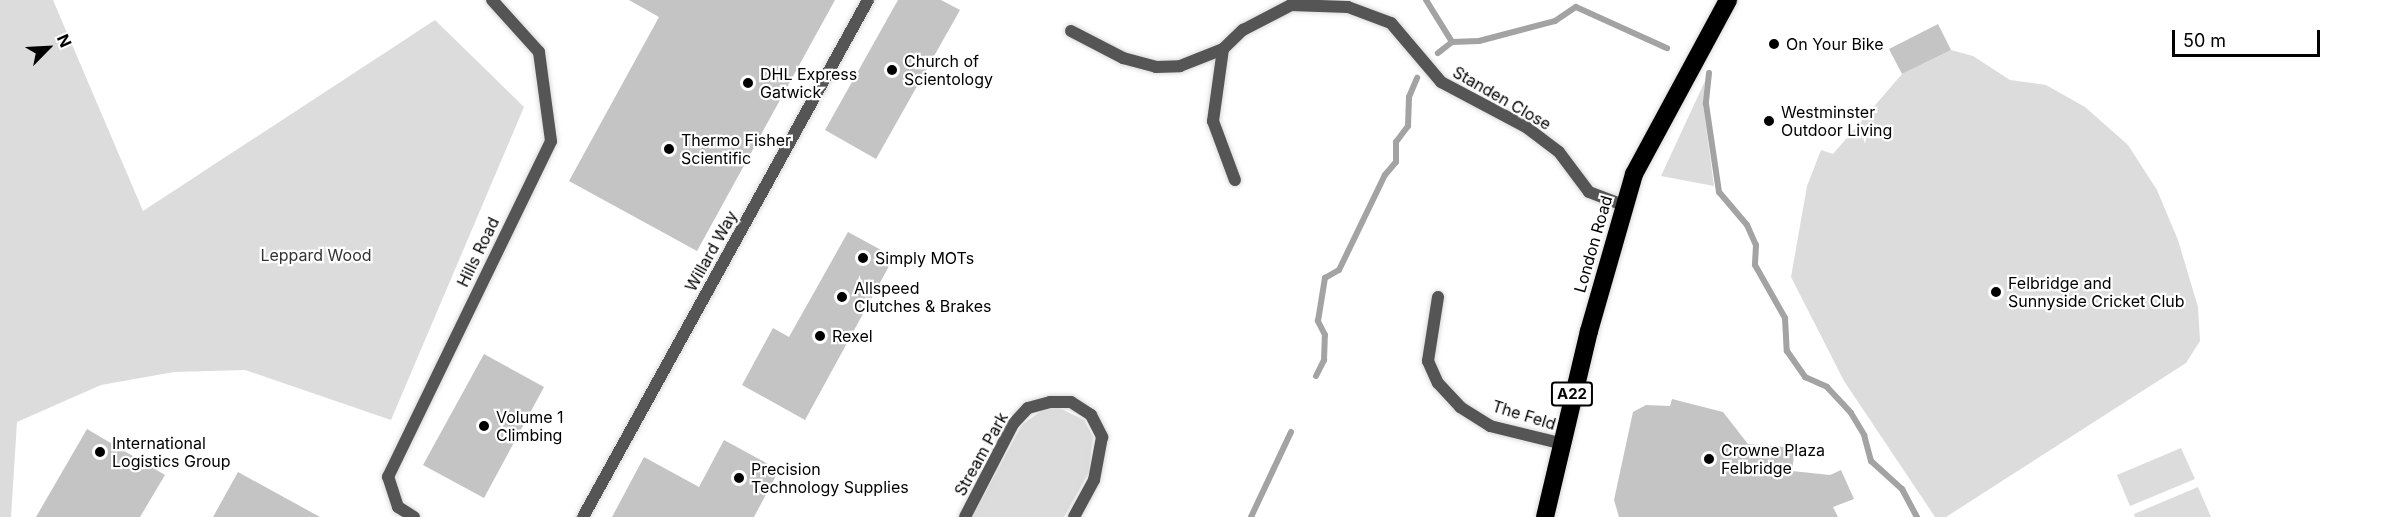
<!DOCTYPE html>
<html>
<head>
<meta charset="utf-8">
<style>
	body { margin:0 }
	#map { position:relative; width:2385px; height:517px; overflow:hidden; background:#fff; font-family:Inter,sans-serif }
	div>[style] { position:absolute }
	.green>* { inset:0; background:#dcdcdc }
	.stream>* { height:6px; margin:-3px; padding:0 3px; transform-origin:3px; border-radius:3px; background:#a3a3a3 }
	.building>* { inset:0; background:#c4c4c4 }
	.roads { filter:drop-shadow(0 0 2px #dbdbdb) drop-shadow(0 0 2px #dbdbdb) }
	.street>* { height:12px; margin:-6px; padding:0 6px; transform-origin:6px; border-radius:6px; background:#555 }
	.highway>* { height:18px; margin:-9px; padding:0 9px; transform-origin:9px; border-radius:9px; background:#000 }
	.dots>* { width:16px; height:16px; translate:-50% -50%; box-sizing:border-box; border:3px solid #fff; border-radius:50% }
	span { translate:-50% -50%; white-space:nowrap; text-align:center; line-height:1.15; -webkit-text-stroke:4.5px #fff; paint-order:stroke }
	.shield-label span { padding:2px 4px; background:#fff; border:2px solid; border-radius:4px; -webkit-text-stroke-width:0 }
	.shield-label { font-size:15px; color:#000; font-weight:700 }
	.poi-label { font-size:16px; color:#000 }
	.left { translate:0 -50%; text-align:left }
	.street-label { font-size:16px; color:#000 }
	.park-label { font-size:16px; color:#333 }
	.north { position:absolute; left:18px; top:18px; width:60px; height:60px; -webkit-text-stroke:4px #fff; paint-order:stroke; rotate:66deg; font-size:16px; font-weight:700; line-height:24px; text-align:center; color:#000 }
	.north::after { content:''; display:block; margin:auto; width:21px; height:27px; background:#000; clip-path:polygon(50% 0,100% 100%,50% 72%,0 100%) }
	.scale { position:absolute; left:2172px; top:30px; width:148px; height:27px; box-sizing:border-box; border:3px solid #000; border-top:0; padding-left:8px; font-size:18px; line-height:21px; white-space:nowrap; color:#000; -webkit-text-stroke:4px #fff; paint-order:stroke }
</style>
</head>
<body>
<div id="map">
	<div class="green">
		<div style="clip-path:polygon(0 0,53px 0,143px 211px,435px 20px,524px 107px,391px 420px,245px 370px,174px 372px,101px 385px,17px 422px,11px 517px,0 517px)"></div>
		<div style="clip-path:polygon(1951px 50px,1973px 56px,2010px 80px,2046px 85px,2085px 107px,2128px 145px,2157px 190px,2178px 240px,2198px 307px,2200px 341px,2186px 363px,1946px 517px,1935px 517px,1844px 381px,1791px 277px,1807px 186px,1821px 150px,1833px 154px,1902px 74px)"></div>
		<div style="clip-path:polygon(1705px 81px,1703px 104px,1714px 186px,1661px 176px)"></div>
		<div style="clip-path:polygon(1057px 407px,1084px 420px,1093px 437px,1089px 472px,1064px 517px,972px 517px,1022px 425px,1045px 408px)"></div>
		<div style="clip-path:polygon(2181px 448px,2195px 479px,2130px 506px,2117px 475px)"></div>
		<div style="clip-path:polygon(2198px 487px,2211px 517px,2135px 517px,2134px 514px)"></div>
	</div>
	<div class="stream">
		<div style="left:1426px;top:0;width:49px;rotate:58.2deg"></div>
		<div style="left:1452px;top:42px;width:18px;rotate:142deg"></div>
		<div style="left:1452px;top:42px;width:27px;rotate:-2deg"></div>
		<div style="left:1479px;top:41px;width:79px;rotate:-14.7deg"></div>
		<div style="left:1555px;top:21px;width:25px;rotate:-34deg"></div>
		<div style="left:1576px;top:7px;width:100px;rotate:24.3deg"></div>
		<div style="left:1709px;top:73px;width:31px;rotate:96deg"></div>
		<div style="left:1706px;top:104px;width:89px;rotate:81.6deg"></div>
		<div style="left:1719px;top:192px;width:43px;rotate:49.7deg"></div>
		<div style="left:1747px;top:225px;width:22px;rotate:66deg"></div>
		<div style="left:1756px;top:245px;width:20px;rotate:93deg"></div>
		<div style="left:1755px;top:265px;width:61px;rotate:60.5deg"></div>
		<div style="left:1785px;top:318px;width:33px;rotate:87deg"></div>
		<div style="left:1787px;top:351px;width:32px;rotate:55deg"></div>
		<div style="left:1805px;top:377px;width:24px;rotate:24deg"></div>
		<div style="left:1827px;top:387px;width:35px;rotate:47deg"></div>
		<div style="left:1851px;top:413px;width:26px;rotate:59deg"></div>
		<div style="left:1864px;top:435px;width:27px;rotate:75deg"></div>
		<div style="left:1871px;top:461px;width:42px;rotate:42.1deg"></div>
		<div style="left:1902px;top:489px;width:32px;rotate:62deg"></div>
		<div style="left:1316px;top:376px;width:18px;rotate:-63deg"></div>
		<div style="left:1324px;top:360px;width:25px;rotate:-88deg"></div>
		<div style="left:1325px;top:335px;width:16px;rotate:-117deg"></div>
		<div style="left:1318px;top:321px;width:44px;rotate:-80.8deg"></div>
		<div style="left:1325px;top:278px;width:16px;rotate:-30deg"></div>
		<div style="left:1339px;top:270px;width:106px;rotate:-64.2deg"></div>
		<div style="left:1385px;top:175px;width:17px;rotate:-50deg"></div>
		<div style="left:1396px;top:162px;width:20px;rotate:-90deg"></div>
		<div style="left:1396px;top:142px;width:20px;rotate:-53deg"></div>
		<div style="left:1408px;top:126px;width:29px;rotate:-88deg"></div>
		<div style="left:1409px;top:97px;width:21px;rotate:-67deg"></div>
		<div style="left:1251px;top:517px;width:94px;rotate:-64.8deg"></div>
	</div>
	<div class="building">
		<div style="clip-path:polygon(629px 0,835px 0,697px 251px,569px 181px,659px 17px)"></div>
		<div style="clip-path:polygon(898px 0,941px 0,960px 10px,876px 159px,825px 130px)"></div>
		<div style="clip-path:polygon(1938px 24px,1951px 50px,1902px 74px,1889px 49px)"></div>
		<div style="clip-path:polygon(848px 232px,894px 257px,805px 420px,742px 385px,773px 328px,789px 337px)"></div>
		<div style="clip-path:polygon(484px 354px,544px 387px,484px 498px,423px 465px)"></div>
		<div style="clip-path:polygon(1672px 399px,1723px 412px,1748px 444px,1795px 448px,1792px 471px,1830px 475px,1841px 470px,1854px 499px,1833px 507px,1838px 517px,1619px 517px,1614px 500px,1633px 412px,1646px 405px,1670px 406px)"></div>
		<div style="clip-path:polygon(87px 429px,165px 475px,140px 517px,36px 517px)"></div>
		<div style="clip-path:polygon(724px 440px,779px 470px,754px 517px,612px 517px,644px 457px,699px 487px)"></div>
		<div style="clip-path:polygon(238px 472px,320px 517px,213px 517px)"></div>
	</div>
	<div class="roads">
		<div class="street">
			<div style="left:1071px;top:31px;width:59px;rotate:27.4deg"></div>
			<div style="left:1123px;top:58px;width:34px;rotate:15deg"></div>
			<div style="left:1156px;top:67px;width:24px;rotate:-2deg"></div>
			<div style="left:1180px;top:66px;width:46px;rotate:-21.6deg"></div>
			<div style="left:1223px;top:49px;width:28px;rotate:-44deg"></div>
			<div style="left:1243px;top:30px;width:54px;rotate:-27.5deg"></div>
			<div style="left:1291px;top:5px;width:57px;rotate:2deg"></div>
			<div style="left:1348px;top:7px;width:46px;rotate:20.4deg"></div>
			<div style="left:1391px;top:23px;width:77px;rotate:49.7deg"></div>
			<div style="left:1441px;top:82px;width:96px;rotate:27.9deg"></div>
			<div style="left:1526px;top:127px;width:41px;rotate:37.1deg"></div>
			<div style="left:1559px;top:152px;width:50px;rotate:53.1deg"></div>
			<div style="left:1589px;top:192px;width:36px;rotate:21deg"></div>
			<div style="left:1223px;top:49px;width:73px;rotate:97.9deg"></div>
			<div style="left:1213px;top:121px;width:63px;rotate:69.6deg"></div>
			<div style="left:1438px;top:297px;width:65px;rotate:98.9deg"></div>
			<div style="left:1428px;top:361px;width:24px;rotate:66deg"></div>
			<div style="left:1438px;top:383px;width:33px;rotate:47deg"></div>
			<div style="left:1460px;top:407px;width:36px;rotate:32deg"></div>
			<div style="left:1490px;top:426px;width:72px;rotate:13.7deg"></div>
			<div style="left:414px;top:517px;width:19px;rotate:-148deg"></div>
			<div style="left:398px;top:507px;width:32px;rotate:-108deg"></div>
			<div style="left:388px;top:477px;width:373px;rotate:-64.1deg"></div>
			<div style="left:551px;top:141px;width:90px;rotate:-97.7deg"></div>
			<div style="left:539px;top:52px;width:70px;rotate:-132.1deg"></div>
			<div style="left:583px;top:517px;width:590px;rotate:-61.13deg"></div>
			<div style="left:965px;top:517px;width:105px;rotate:-62.7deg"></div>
			<div style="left:1013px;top:424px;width:22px;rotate:-47deg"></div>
			<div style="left:1028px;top:408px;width:23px;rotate:-15deg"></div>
			<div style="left:1050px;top:402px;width:21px"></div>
			<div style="left:1071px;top:402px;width:24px;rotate:33deg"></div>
			<div style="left:1091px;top:415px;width:25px;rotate:63deg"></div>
			<div style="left:1102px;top:437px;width:44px;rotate:100.5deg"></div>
			<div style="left:1094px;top:480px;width:42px;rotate:118.4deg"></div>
		</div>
		<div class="highway">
			<div style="left:1545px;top:517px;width:191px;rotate:-76.7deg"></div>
			<div style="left:1589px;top:331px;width:163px;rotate:-74deg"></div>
			<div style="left:1634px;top:174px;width:198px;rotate:-61.6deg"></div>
		</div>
	</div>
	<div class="dots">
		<div style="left:1774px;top:44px;background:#000"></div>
		<div style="left:892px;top:70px;background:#000"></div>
		<div style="left:748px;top:83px;background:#000"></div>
		<div style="left:1769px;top:121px;background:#000"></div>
		<div style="left:669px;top:149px;background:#000"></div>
		<div style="left:863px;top:258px;background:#000"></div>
		<div style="left:1996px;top:292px;background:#000"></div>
		<div style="left:842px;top:297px;background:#000"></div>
		<div style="left:820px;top:336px;background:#000"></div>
		<div style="left:484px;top:426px;background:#000"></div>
		<div style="left:100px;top:452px;background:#000"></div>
		<div style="left:1709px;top:459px;background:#000"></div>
		<div style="left:739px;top:478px;background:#000"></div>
	</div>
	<div class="shield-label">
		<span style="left:1572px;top:394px">A22</span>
	</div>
	<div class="poi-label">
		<span class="left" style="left:1786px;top:44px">On Your Bike</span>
		<span class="left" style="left:904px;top:70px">Church of<br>Scientology</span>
		<span class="left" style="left:760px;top:83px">DHL Express<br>Gatwick</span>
		<span class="left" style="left:1781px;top:121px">Westminster<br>Outdoor Living</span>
		<span class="left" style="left:681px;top:149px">Thermo Fisher<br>Scientific</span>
		<span class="left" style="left:875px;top:258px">Simply MOTs</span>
		<span class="left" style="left:2008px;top:292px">Felbridge and<br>Sunnyside Cricket Club</span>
		<span class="left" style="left:854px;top:297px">Allspeed<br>Clutches &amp; Brakes</span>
		<span class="left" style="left:832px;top:336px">Rexel</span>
		<span class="left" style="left:496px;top:426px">Volume 1<br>Climbing</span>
		<span class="left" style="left:112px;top:452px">International<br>Logistics Group</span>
		<span class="left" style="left:1721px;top:459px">Crowne Plaza<br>Felbridge</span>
		<span class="left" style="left:751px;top:478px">Precision<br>Technology Supplies</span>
	</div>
	<div class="street-label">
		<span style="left:1502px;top:98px;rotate:30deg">Standen Close</span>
		<span style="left:1593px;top:244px;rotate:-74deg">London Road</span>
		<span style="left:711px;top:251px;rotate:-61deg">Willard Way</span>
		<span style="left:478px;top:252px;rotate:-64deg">Hills Road</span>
		<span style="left:1524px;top:415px;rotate:17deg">The Feld</span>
		<span style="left:981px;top:454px;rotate:-61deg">Stream Park</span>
	</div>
	<div class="park-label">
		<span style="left:316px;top:255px">Leppard Wood</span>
	</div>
	<div class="north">N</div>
	<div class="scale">50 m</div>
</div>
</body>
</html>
